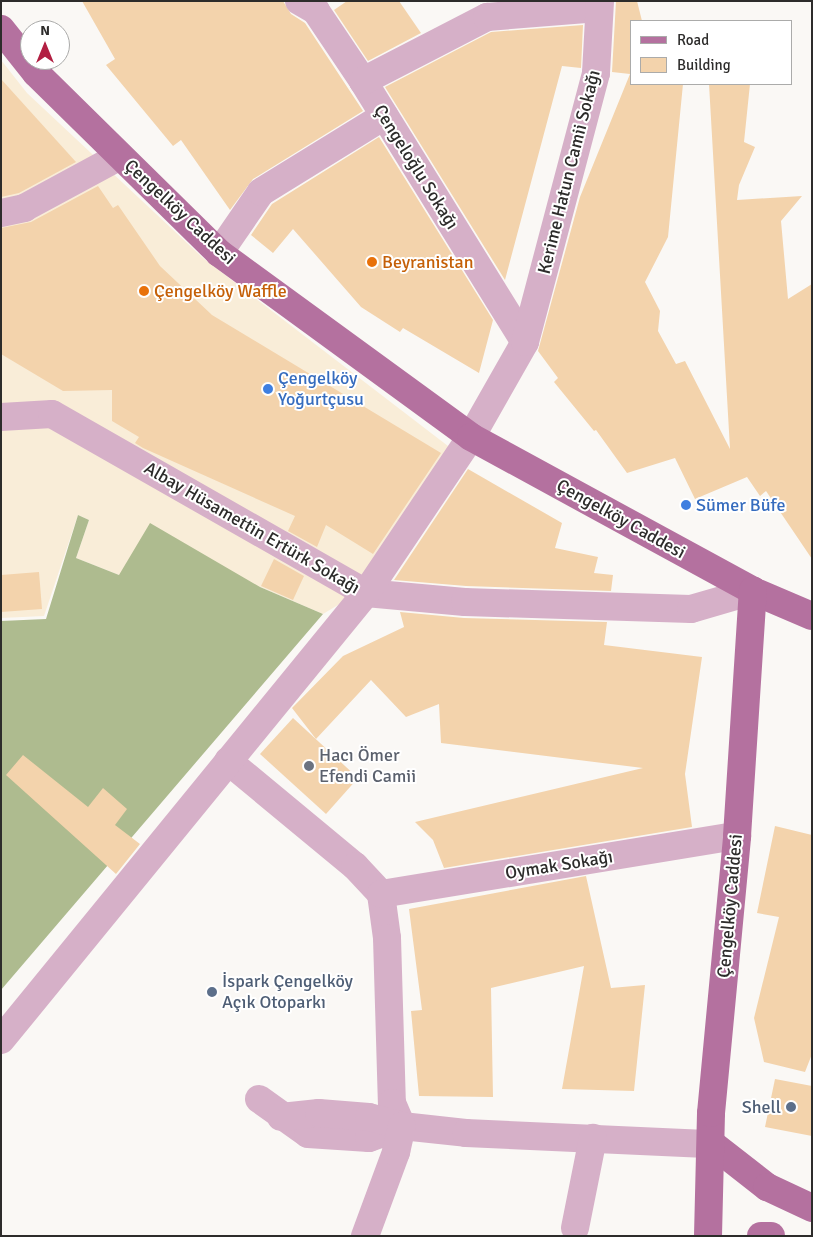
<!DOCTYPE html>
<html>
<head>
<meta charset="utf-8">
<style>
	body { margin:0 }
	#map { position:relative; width:813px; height:1237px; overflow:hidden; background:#faf8f5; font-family:Signika,sans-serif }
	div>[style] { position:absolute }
	.commercial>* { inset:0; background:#f9edd8 }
	.forest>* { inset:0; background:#aebb8f }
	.building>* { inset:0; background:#f3d3ac }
	.minor>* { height:28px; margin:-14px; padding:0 14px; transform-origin:14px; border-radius:14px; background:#d6b0c8 }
	.major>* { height:28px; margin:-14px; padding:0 14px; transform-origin:14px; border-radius:14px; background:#b4719f }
	.dots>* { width:14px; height:14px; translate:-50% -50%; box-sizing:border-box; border:2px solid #fff; border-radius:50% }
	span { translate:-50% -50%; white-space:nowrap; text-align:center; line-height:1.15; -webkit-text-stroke:4px #fff; paint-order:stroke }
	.street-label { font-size:18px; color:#2d2c2b }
	.food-label { font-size:18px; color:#c56008 }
	.left { translate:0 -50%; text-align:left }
	.shop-label { font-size:18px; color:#366cbe }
	.worship-label { font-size:18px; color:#5b616d }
	.service-label { font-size:18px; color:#4e5e75 }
	.right { translate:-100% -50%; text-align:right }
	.frame { position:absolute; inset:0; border:2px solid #2d2c2b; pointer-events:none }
	.legend { position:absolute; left:630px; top:20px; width:162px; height:65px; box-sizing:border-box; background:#fff; border:1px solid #ababaa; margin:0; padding:6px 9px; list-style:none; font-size:15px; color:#2d2c2b }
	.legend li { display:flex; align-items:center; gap:10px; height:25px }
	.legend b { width:25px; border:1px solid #ababaa }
	.north { position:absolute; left:20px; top:20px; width:50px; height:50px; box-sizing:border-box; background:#fff; border:1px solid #ababaa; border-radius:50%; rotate:0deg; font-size:14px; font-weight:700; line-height:20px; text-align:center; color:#2d2c2b }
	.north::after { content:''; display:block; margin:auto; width:18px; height:22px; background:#b21f42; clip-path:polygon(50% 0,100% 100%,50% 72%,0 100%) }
</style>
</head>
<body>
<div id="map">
	<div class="commercial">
		<div style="clip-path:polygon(1px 60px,27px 93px,203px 258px,448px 446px,450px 450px,356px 594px,323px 614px,260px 587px,119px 575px,76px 558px,89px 520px,78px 515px,44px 616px,1px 618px)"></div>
	</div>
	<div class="forest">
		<div style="clip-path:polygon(78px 515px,89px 520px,76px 558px,119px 575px,150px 523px,260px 587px,323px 614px,1px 990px,1px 621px,46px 619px)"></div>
	</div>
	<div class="building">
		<div style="clip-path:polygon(82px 1px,283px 1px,291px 14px,305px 23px,363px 111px,253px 179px,230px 210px,181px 140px,173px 146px,106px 65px,115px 59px)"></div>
		<div style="clip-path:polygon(347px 1px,399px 1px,421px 33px,368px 61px,334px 10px)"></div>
		<div style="clip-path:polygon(616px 1px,637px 1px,642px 21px,632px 21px,632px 84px,683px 84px,668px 237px,645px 282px,660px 311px,658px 331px,676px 364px,685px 361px,730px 449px,709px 84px,750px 84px,744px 142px,755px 147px,739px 185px,737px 200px,802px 196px,781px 221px,788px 299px,812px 284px,812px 559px,766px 491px,760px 496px,747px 477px,695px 499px,675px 458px,627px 473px,596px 430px,594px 431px,554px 382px,558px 378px,538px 351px,580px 197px,630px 74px,612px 72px)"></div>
		<div style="clip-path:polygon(583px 25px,581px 68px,562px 66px,505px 280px,385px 87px,491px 32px)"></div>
		<div style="clip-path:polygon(1px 79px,76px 162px,19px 193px,1px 197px)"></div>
		<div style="clip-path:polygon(379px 137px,493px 320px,479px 373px,403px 328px,400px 332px,361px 307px,293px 229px,273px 253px,251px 235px,272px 204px)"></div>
		<div style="clip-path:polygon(98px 186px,113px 208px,118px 205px,160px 266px,212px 315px,441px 453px,373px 554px,326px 525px,317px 547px,288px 531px,295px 516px,143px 448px,135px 443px,139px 437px,112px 421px,112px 390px,63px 391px,1px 354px,1px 228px,31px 222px)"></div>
		<div style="clip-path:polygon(468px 469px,562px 523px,555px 548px,598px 557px,594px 573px,613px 575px,611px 591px,466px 586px,394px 580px)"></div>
		<div style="clip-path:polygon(274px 559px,304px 576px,293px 600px,261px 586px)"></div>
		<div style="clip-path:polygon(39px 572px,42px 609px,1px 612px,1px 575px)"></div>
		<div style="clip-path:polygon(400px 612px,464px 618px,607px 622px,604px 645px,702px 657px,685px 774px,692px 827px,444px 868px,433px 840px,415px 822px,643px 768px,441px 743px,439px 704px,406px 717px,371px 680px,316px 739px,292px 708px,343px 656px,404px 627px)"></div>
		<div style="clip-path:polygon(293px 718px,358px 778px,326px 814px,260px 754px)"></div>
		<div style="clip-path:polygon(23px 755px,88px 807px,103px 788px,127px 809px,115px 825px,140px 844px,116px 874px,6px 775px)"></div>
		<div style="clip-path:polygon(775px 826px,812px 835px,812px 1054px,805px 1072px,764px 1062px,754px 1018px,779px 917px,757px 913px)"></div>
		<div style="clip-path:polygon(586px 876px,611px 988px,645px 985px,634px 1091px,562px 1089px,584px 966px,491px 988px,493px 1097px,419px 1096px,411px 1011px,422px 1010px,409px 909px)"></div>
		<div style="clip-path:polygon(775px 1079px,812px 1086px,812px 1136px,765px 1127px)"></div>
	</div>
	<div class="minor">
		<div style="left:299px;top:1px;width:20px;rotate:30deg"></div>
		<div style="left:316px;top:11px;width:84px;rotate:56.1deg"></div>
		<div style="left:363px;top:81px;width:307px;rotate:58.2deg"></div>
		<div style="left:363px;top:81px;width:140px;rotate:-27.3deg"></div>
		<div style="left:487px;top:17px;width:112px;rotate:-4.6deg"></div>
		<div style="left:1px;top:213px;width:24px;rotate:-12deg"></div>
		<div style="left:24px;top:208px;width:109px;rotate:-28.4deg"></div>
		<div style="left:219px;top:253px;width:74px;rotate:-55.5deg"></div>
		<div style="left:261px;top:192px;width:145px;rotate:-31.7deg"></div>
		<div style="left:1px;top:417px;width:51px;rotate:-3.4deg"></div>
		<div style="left:52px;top:414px;width:361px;rotate:29.7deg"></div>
		<div style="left:366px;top:593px;width:99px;rotate:5.2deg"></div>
		<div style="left:465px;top:602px;width:226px;rotate:1.8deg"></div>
		<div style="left:691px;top:609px;width:65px;rotate:-16.2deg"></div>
		<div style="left:228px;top:761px;width:165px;rotate:39.6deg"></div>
		<div style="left:355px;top:866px;width:38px;rotate:47deg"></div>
		<div style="left:381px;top:894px;width:44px;rotate:82.2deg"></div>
		<div style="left:387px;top:938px;width:165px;rotate:88.3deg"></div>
		<div style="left:392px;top:1103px;width:25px;rotate:67deg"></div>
		<div style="left:402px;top:1126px;width:64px;rotate:6.2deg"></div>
		<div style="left:466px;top:1133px;width:246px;rotate:2.6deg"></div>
		<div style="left:381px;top:894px;width:361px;rotate:-9.3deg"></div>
		<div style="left:1px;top:1040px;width:577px;rotate:-50.77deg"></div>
		<div style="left:366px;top:593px;width:188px;rotate:-56.1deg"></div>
		<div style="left:471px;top:437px;width:109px;rotate:-60.4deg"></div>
		<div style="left:525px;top:342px;width:278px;rotate:-75.2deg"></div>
		<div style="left:596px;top:73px;width:72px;rotate:-86.8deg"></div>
		<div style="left:259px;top:1099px;width:60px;rotate:35.5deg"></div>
		<div style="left:308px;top:1134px;width:61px;rotate:3.8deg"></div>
		<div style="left:369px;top:1138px;width:35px;rotate:-20deg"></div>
		<div style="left:281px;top:1117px;width:38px;rotate:-6deg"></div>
		<div style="left:319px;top:1113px;width:50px;rotate:4.6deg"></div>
		<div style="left:369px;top:1117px;width:34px;rotate:15deg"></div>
		<div style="left:575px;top:1228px;width:92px;rotate:-78.7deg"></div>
		<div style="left:365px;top:1236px;width:90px;rotate:-69.7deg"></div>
		<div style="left:396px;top:1152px;width:27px;rotate:-77deg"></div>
	</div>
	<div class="major">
		<div style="left:1px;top:29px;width:56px;rotate:51.5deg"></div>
		<div style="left:36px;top:73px;width:257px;rotate:44.5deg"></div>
		<div style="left:219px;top:253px;width:312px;rotate:36.1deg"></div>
		<div style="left:471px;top:437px;width:321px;rotate:28.6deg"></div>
		<div style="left:753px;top:591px;width:64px;rotate:23deg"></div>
		<div style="left:712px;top:1144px;width:70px;rotate:38deg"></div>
		<div style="left:767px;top:1187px;width:50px;rotate:25deg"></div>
		<div style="left:708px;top:1236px;width:123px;rotate:-88.6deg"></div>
		<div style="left:711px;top:1113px;width:278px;rotate:-84.6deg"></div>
		<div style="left:737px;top:836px;width:246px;rotate:-86.3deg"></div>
		<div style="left:761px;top:1236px;width:10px"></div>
	</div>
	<div class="dots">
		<div style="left:372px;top:262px;background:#e8710a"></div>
		<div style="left:144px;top:291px;background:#e8710a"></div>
		<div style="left:268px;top:389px;background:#3f7fe0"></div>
		<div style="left:686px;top:505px;background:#3f7fe0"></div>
		<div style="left:309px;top:766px;background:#6b7280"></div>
		<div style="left:212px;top:992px;background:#5c6f8a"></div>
		<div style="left:791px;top:1107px;background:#5c6f8a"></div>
	</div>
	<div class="street-label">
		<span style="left:416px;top:167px;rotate:58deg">Çengeloğlu Sokağı</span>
		<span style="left:569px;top:172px;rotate:-76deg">Kerime Hatun Camii Sokağı</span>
		<span style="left:180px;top:212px;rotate:43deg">Çengelköy Caddesi</span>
		<span style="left:621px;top:519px;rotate:29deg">Çengelköy Caddesi</span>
		<span style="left:252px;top:528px;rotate:30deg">Albay Hüsamettin Ertürk Sokağı</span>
		<span style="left:559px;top:865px;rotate:-9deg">Oymak Sokağı</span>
		<span style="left:730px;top:906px;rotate:-85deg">Çengelköy Caddesi</span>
	</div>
	<div class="food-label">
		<span class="left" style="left:382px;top:262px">Beyranistan</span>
		<span class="left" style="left:154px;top:291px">Çengelköy Waffle</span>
	</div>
	<div class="shop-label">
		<span class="left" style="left:278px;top:389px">Çengelköy<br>Yoğurtçusu</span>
		<span class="left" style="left:696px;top:505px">Sümer Büfe</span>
	</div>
	<div class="worship-label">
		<span class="left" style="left:319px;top:766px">Hacı Ömer<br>Efendi Camii</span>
	</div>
	<div class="service-label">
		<span class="left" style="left:222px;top:992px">İspark Çengelköy<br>Açık Otoparkı</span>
		<span class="right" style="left:781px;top:1107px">Shell</span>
	</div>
	<div class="frame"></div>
	<ul class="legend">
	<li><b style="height:6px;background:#b4719f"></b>Road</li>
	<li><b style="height:14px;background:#f3d3ac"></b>Building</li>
	</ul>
	<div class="north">N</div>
</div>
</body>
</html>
